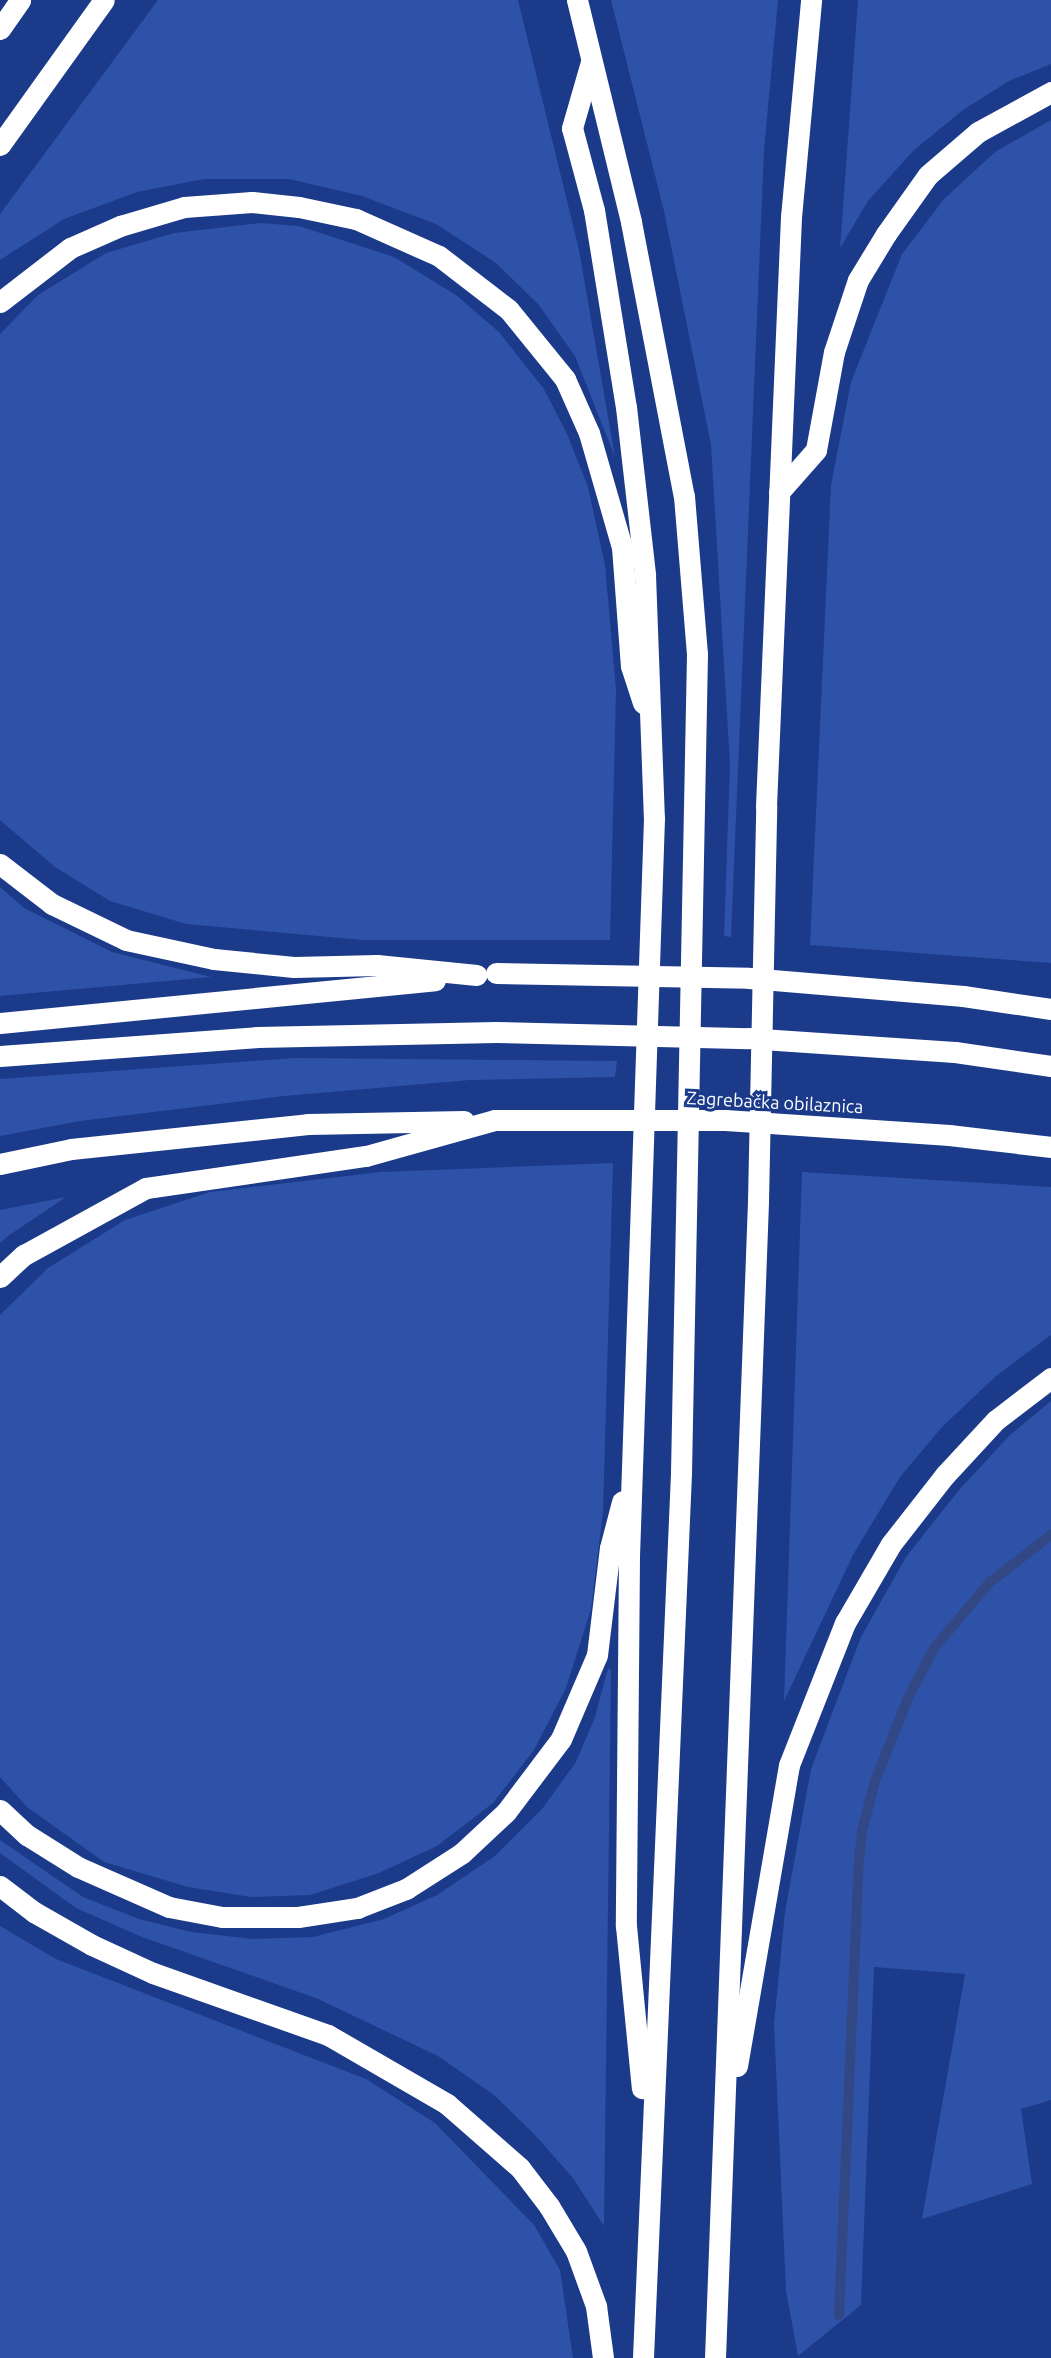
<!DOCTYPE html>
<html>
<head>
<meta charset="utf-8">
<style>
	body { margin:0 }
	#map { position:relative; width:1051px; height:2358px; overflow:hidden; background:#1b3a8a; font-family:Ubuntu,sans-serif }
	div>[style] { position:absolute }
	.green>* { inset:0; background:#2e52a8 }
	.stream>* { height:10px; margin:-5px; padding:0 5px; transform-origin:5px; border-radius:5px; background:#324885 }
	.highway>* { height:21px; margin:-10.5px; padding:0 10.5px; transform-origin:10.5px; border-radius:10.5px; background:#fff }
	.highway-bridge>* { height:21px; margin:-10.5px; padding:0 10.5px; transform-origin:10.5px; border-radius:10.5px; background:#fff }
	span { translate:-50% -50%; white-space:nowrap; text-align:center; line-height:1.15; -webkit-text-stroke:6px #1b3a8a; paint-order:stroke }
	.street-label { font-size:18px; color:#fff }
</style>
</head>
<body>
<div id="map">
	<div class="green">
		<div style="clip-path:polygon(158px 0,518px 0,579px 250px,615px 457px,575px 356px,538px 304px,496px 263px,436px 224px,362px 196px,289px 179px,204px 179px,137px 192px,64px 219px,0 260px,0 214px)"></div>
		<div style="clip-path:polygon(611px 0,778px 0,764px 150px,731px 937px,724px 936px,730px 765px,711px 445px,664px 211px)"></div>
		<div style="clip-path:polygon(858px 0,1051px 0,1051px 64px,1009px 81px,963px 110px,913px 151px,868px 201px,840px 248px)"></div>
		<div style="clip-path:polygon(1051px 120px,1051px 963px,810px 945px,831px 485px,851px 382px,902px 254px,944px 199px,995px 152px)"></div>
		<div style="clip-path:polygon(260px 223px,299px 226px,394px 257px,456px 295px,499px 332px,544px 389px,568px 436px,588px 487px,605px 565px,616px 690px,610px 940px,363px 940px,186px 924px,110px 901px,55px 867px,0 820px,0 334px,38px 295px,106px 253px,174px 233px)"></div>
		<div style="clip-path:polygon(0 887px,24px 908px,112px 952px,211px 977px,0 996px)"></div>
		<div style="clip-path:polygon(295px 1058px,617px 1061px,615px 1077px,470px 1080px,284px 1096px,80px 1121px,0 1136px,0 1079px)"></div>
		<div style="clip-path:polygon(613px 1163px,603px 1512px,591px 1609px,566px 1688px,534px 1750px,493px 1803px,437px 1846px,379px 1873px,310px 1895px,251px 1897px,188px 1887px,104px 1862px,27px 1807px,0 1777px,0 1315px,48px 1268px,125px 1220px,210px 1192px,381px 1172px)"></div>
		<div style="clip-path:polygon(802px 1172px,1051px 1187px,1051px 1335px,996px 1376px,942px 1427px,900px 1477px,854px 1553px,784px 1701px)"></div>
		<div style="clip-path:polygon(66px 1197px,8px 1236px,0 1243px,0 1210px)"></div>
		<div style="clip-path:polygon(1051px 1401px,1051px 2100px,1021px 2109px,1032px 2184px,922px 2219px,965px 1974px,874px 1967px,861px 2305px,798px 2356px,786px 2291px,774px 2024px,785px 1912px,811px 1769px,861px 1637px,906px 1557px,959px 1490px,1010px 1435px)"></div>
		<div style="clip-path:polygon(608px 1668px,611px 1670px,604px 2226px,573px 2178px,536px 2136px,494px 2095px,438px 2056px,316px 1998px,142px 1937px,76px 1908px,0 1853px,0 1840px,83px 1897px,139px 1919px,191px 1932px,253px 1939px,313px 1937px,384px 1919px,437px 1895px,495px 1856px,542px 1809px,576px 1762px,595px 1717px)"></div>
		<div style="clip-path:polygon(0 1926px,56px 1959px,366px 2079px,435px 2123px,534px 2225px,560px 2270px,573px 2358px,0 2358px)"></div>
	</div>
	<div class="stream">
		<div style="left:839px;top:2315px;width:442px;rotate:-87.5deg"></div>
		<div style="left:858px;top:1873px;width:42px;rotate:-84.6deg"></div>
		<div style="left:862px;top:1831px;width:52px;rotate:-75.4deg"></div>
		<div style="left:875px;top:1781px;width:89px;rotate:-68.3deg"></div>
		<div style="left:908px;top:1698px;width:56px;rotate:-62.5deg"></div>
		<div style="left:934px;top:1648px;width:87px;rotate:-49.7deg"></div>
		<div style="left:990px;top:1582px;width:77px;rotate:-37.6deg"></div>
	</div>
	<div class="highway">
		<div style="left:577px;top:0;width:228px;rotate:76.3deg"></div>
		<div style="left:631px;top:222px;width:279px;rotate:79.1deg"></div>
		<div style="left:684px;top:496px;width:159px;rotate:85.3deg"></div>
		<div style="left:697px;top:654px;width:819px;rotate:91.12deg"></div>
		<div style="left:681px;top:1473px;width:886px;rotate:92.46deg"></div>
		<div style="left:0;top:29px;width:35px;rotate:-55deg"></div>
		<div style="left:591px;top:62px;width:69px;rotate:106.1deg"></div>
		<div style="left:572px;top:128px;width:85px;rotate:75deg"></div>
		<div style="left:594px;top:210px;width:200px;rotate:80.8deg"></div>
		<div style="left:626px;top:407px;width:169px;rotate:83.5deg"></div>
		<div style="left:645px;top:575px;width:243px;rotate:87.9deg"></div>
		<div style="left:654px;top:818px;width:739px;rotate:91.94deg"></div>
		<div style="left:629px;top:1557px;width:369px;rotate:90.5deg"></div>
		<div style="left:626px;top:1926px;width:163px;rotate:84.4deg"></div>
		<div style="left:0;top:145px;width:178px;rotate:-54.4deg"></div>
		<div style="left:0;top:302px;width:88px;rotate:-37.6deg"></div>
		<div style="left:70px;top:248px;width:55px;rotate:-23.7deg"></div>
		<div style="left:120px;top:226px;width:67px;rotate:-16.5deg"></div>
		<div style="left:184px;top:207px;width:68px;rotate:-4.2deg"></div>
		<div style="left:252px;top:202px;width:47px;rotate:6.1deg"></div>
		<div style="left:299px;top:207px;width:58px;rotate:11.9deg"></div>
		<div style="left:356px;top:219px;width:91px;rotate:24deg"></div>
		<div style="left:439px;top:256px;width:88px;rotate:37.6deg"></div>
		<div style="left:509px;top:310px;width:89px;rotate:50.9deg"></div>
		<div style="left:565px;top:379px;width:59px;rotate:66deg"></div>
		<div style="left:589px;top:433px;width:119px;rotate:73.9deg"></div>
		<div style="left:622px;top:547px;width:119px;rotate:85.7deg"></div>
		<div style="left:631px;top:666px;width:39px;rotate:72deg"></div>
		<div style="left:779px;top:492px;width:56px;rotate:-48.6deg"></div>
		<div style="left:816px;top:450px;width:100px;rotate:-79.6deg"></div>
		<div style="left:834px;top:352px;width:76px;rotate:-71.6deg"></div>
		<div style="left:858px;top:280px;width:54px;rotate:-58.7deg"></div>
		<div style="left:886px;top:234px;width:72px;rotate:-54.6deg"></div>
		<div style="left:928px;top:175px;width:66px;rotate:-40.7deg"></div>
		<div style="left:978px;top:132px;width:83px;rotate:-28.7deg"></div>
		<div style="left:0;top:864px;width:66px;rotate:37.6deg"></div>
		<div style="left:52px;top:904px;width:82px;rotate:25.9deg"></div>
		<div style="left:126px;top:940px;width:90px;rotate:12.2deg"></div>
		<div style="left:214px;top:959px;width:80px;rotate:5.7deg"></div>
		<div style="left:294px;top:967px;width:83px;rotate:-1.4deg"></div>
		<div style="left:377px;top:965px;width:100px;rotate:5.7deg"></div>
		<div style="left:963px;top:996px;width:89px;rotate:8.4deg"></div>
		<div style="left:0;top:1023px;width:437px;rotate:-5.6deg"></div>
		<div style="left:955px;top:1052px;width:97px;rotate:8.3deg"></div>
		<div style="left:0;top:1056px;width:258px;rotate:-4.2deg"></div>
		<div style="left:257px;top:1037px;width:239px;rotate:-1.2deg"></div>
		<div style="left:949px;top:1135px;width:103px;rotate:6.7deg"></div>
		<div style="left:0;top:1164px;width:73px;rotate:-11.9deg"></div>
		<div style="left:71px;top:1149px;width:238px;rotate:-6deg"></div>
		<div style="left:308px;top:1124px;width:156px;rotate:-1.1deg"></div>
		<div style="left:0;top:1277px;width:33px;rotate:-43deg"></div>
		<div style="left:24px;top:1255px;width:139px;rotate:-28.8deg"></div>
		<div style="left:146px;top:1188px;width:222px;rotate:-8.3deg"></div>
		<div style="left:366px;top:1156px;width:134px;rotate:-15.6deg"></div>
		<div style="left:0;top:1810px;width:37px;rotate:43deg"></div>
		<div style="left:27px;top:1835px;width:60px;rotate:32.1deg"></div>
		<div style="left:78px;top:1867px;width:99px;rotate:23.7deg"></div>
		<div style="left:169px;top:1907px;width:54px;rotate:10.7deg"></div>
		<div style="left:222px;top:1917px;width:76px"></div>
		<div style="left:298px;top:1917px;width:60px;rotate:-8.7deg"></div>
		<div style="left:357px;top:1908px;width:53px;rotate:-21.2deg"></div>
		<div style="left:406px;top:1889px;width:67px;rotate:-32.7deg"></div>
		<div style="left:462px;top:1853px;width:60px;rotate:-43deg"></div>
		<div style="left:506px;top:1812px;width:91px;rotate:-53deg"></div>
		<div style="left:561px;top:1739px;width:91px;rotate:-66.8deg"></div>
		<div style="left:597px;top:1655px;width:108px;rotate:-83.1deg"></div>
		<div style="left:610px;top:1548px;width:48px;rotate:-75.4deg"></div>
		<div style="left:0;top:1886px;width:43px;rotate:37.4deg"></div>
		<div style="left:34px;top:1912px;width:67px;rotate:29.6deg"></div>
		<div style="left:92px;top:1945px;width:67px;rotate:24.7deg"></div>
		<div style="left:153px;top:1973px;width:186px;rotate:19.5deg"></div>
		<div style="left:328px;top:2035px;width:138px;rotate:30.1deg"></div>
		<div style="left:447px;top:2104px;width:97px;rotate:41.2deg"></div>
		<div style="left:520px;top:2168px;width:48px;rotate:52.7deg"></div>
		<div style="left:549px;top:2206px;width:52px;rotate:59deg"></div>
		<div style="left:576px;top:2251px;width:59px;rotate:70deg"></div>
		<div style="left:596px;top:2306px;width:52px;rotate:82.3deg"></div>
		<div style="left:737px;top:2066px;width:305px;rotate:-80.2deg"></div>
		<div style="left:789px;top:1765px;width:153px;rotate:-68.5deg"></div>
		<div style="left:845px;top:1623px;width:91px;rotate:-59.8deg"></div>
		<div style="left:891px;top:1544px;width:88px;rotate:-52deg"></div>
		<div style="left:945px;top:1475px;width:75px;rotate:-47.2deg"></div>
		<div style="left:996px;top:1420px;width:69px;rotate:-37.4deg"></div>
		<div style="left:715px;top:2358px;width:1158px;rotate:-87.87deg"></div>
		<div style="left:758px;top:1201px;width:395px;rotate:-88.8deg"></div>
		<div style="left:766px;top:806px;width:590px;rotate:-87.57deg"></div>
		<div style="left:791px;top:217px;width:218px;rotate:-84.7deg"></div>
	</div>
	<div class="highway-bridge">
		<div style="left:496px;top:973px;width:253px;rotate:1.1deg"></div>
		<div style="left:749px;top:978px;width:215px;rotate:4.8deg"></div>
		<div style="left:496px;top:1032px;width:252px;rotate:1.4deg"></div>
		<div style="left:748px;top:1038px;width:207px;rotate:3.9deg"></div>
		<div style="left:495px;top:1120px;width:230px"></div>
		<div style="left:725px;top:1120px;width:225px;rotate:3.8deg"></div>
	</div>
	<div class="street-label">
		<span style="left:775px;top:1102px;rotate:3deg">Zagrebačka obilaznica</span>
	</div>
</div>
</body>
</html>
